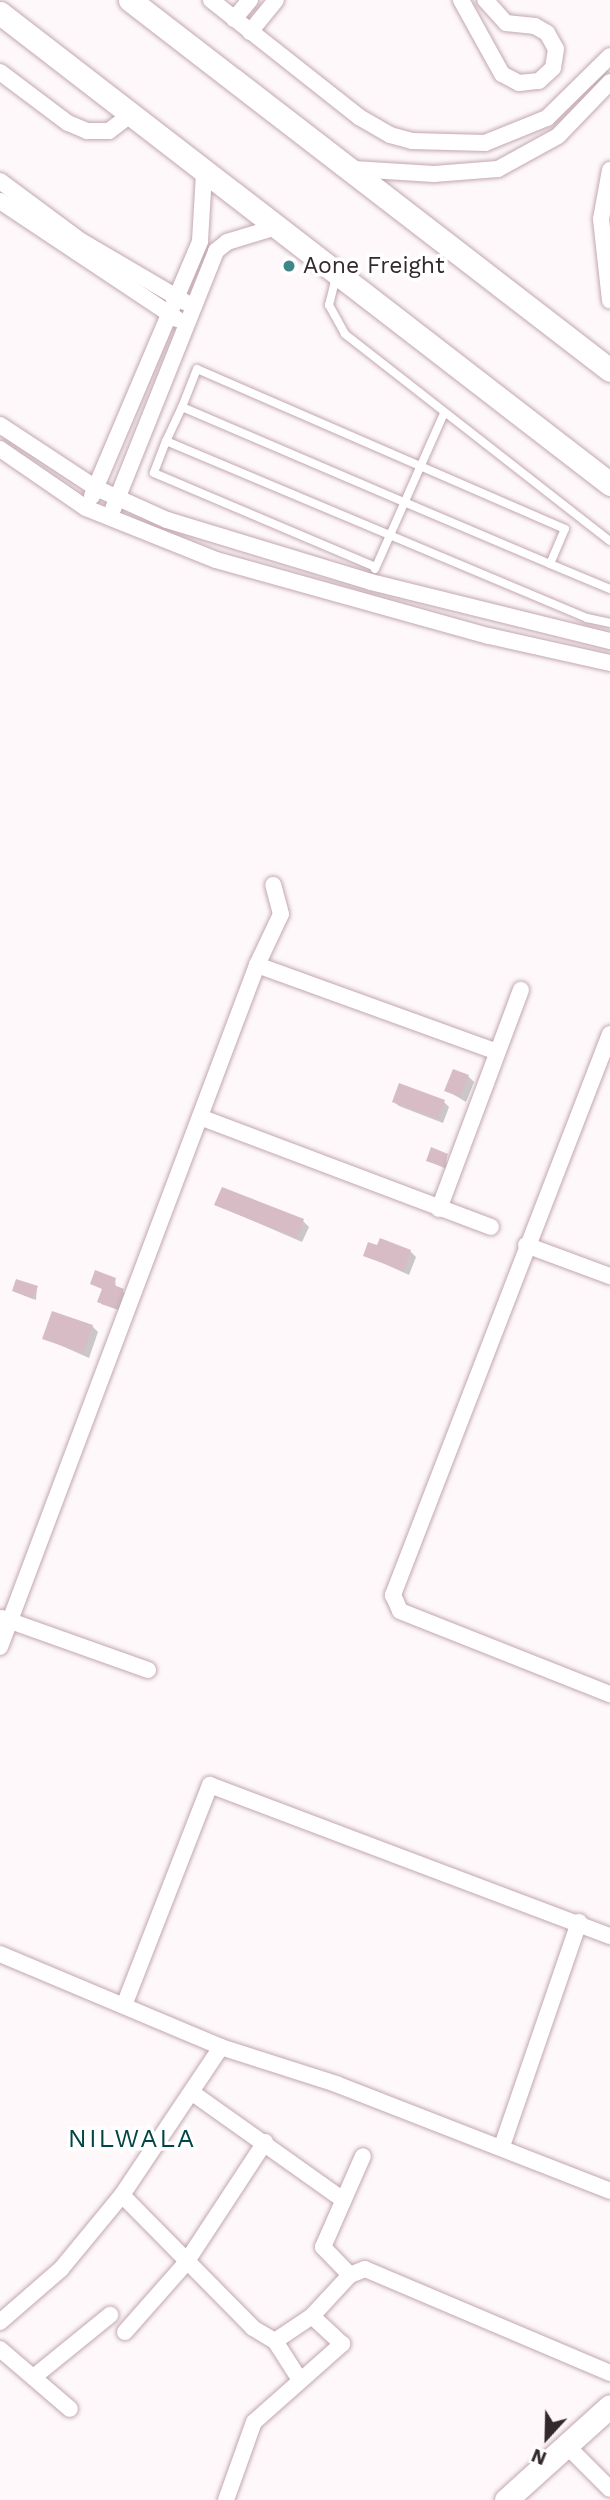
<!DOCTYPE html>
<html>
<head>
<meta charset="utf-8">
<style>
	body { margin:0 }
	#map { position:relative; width:610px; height:2500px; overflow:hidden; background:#fef8fa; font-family:"Work Sans",sans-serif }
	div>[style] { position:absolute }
	.shadow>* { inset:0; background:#0003 }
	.building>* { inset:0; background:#d8bcc5 }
	.roads { filter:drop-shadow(0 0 2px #c2a7af) drop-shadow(0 0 2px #c2a7af) }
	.service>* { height:8px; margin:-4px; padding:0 4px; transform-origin:4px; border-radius:4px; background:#fff }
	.minor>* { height:16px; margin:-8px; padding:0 8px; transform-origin:8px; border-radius:8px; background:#fff }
	.secondary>* { height:23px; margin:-11.5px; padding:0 11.5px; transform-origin:11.5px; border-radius:11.5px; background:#fff }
	.dots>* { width:19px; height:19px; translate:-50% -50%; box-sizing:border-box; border:4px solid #fff; border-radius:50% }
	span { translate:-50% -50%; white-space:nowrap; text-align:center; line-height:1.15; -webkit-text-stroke:7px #fff; paint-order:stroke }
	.poi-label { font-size:23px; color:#33282c }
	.left { translate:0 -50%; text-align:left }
	.quarter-label { font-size:26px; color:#014546; letter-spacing:2px }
	.north { position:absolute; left:512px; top:2402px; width:70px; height:70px; -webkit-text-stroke:5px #fff; paint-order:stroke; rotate:202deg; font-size:19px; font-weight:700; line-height:28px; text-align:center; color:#33282c }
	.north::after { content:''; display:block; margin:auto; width:24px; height:32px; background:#33282c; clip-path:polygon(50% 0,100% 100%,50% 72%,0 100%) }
</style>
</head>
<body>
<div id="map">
	<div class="shadow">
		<div style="clip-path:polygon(468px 1076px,474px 1082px,466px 1102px,446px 1090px)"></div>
		<div style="clip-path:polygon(400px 1085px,444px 1102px,449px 1107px,443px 1123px,399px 1106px,394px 1102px)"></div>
		<div style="clip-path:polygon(447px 1155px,446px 1169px,428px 1160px)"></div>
		<div style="clip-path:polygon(216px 1205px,303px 1221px,309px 1227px,302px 1242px)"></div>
		<div style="clip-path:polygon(410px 1251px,416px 1257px,409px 1275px,365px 1255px)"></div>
		<div style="clip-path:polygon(115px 1279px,116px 1288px,125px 1293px,119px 1310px,101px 1304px,103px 1289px,92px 1284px)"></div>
		<div style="clip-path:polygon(37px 1288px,36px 1300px,14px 1291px)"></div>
		<div style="clip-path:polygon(92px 1326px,98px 1332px,89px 1358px,44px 1338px)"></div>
	</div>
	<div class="building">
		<div style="clip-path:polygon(453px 1069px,469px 1075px,460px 1097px,444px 1091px)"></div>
		<div style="clip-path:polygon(399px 1083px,445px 1100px,438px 1119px,392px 1102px)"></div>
		<div style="clip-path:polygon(431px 1147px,448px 1154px,443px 1167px,426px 1161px)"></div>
		<div style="clip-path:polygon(222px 1187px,304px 1219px,297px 1238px,214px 1205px)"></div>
		<div style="clip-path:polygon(380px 1238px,411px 1250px,404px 1271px,363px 1256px,368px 1242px,377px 1245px)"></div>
		<div style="clip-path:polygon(95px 1270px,116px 1278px,114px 1285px,124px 1289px,116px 1309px,97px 1302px,102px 1289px,90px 1284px)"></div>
		<div style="clip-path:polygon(16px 1279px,38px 1286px,33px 1299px,12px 1291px)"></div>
		<div style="clip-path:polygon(52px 1311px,93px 1325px,83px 1353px,42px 1339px)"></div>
	</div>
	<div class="roads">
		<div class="service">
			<div style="left:336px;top:277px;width:29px;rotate:104deg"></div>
			<div style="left:329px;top:305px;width:33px;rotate:61deg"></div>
			<div style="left:345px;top:334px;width:336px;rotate:38deg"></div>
			<div style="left:182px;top:407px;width:38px;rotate:115deg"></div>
			<div style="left:166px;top:441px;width:457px;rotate:22.8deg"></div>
			<div style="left:587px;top:618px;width:24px;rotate:12deg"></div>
			<div style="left:166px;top:441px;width:34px;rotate:111deg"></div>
			<div style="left:154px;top:473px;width:240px;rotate:23deg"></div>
			<div style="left:550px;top:564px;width:38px;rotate:-67deg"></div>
			<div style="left:565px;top:529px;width:401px;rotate:-156.5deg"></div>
			<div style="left:197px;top:369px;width:41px;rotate:111.5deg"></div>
			<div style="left:182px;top:407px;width:241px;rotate:23.2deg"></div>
			<div style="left:404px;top:502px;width:159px;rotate:23deg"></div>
			<div style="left:550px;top:564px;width:65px;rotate:22.6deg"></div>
			<div style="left:375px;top:569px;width:171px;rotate:-66.1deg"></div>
		</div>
		<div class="minor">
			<div style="left:211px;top:0;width:189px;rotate:38.3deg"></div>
			<div style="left:359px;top:117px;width:36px;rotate:30deg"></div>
			<div style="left:390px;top:135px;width:23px;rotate:15deg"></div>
			<div style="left:412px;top:141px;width:73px;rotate:1.6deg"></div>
			<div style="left:485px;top:143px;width:67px;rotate:-22deg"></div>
			<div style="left:547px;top:118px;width:88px;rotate:-44.5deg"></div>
			<div style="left:461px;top:0;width:85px;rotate:61deg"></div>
			<div style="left:502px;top:74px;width:19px;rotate:28deg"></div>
			<div style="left:519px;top:83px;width:20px;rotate:-6deg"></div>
			<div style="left:539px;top:81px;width:19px;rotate:-43deg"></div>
			<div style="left:553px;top:68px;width:19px;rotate:-81deg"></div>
			<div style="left:556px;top:49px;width:18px;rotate:-119deg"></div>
			<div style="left:547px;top:33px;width:14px;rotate:-150deg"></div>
			<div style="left:535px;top:26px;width:29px;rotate:-174deg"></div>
			<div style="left:506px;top:23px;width:31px;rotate:-132deg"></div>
			<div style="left:234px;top:19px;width:25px;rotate:-50deg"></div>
			<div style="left:250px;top:32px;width:41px;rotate:-50.9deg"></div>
			<div style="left:0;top:72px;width:85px;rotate:36.9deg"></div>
			<div style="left:68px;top:123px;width:21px;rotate:23deg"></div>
			<div style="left:87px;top:131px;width:22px"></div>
			<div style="left:109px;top:131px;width:25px;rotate:-37deg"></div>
			<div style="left:354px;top:169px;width:80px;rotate:3.6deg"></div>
			<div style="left:434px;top:174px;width:64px;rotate:-4.5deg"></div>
			<div style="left:498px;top:169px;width:68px;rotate:-28.8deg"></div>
			<div style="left:558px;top:136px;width:75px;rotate:-46.1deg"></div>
			<div style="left:610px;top:170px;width:50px;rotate:100.4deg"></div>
			<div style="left:601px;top:219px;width:82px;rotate:83.7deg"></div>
			<div style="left:0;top:181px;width:101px;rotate:36.5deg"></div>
			<div style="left:81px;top:241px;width:121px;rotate:30.4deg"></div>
			<div style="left:0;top:201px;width:213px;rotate:33.7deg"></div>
			<div style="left:0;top:425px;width:115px;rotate:33.3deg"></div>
			<div style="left:96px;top:488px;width:78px;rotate:24.3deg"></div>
			<div style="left:167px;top:520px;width:213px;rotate:16.9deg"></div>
			<div style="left:371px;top:582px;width:246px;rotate:13.9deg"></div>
			<div style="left:0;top:449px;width:104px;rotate:34.5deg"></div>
			<div style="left:86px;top:508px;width:140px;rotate:21.8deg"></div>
			<div style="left:216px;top:560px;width:283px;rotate:15.6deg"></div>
			<div style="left:489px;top:636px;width:124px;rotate:12.6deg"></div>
			<div style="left:92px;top:496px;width:277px;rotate:-67deg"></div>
			<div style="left:200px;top:241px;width:67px;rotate:-86.6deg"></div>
			<div style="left:113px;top:509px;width:278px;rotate:-68.2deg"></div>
			<div style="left:216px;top:251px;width:14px;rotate:-39deg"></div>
			<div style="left:227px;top:242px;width:48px;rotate:-16.9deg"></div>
			<div style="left:257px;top:965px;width:255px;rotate:19.9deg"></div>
			<div style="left:610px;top:1034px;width:602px;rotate:111.15deg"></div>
			<div style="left:393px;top:1595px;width:17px;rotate:66deg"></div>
			<div style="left:400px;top:1611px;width:226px;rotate:21.6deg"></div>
			<div style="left:200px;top:1117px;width:311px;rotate:20.7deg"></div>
			<div style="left:439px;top:1209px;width:234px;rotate:-69.5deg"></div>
			<div style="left:526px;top:1245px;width:90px;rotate:20.3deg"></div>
			<div style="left:2px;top:1618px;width:155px;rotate:19.6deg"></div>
			<div style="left:0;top:1647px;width:729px;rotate:-69.35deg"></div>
			<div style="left:257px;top:965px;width:56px;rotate:-64.8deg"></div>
			<div style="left:281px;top:914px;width:30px;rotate:-105deg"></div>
			<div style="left:0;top:1954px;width:240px;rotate:22.8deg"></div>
			<div style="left:221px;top:2047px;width:121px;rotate:17.8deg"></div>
			<div style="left:336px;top:2084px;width:294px;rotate:21.3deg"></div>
			<div style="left:125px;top:2003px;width:234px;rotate:-68.7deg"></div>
			<div style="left:210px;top:1785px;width:428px;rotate:20.7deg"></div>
			<div style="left:194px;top:2094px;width:181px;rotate:35.4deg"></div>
			<div style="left:502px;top:2146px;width:237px;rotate:-71deg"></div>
			<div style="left:122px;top:2195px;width:187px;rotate:45.4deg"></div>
			<div style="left:253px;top:2328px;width:26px;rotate:31deg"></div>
			<div style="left:275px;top:2341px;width:46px;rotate:57.3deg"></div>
			<div style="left:350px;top:2275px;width:39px;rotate:-134deg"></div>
			<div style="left:323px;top:2247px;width:99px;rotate:-66.3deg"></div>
			<div style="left:0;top:2322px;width:81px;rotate:-41deg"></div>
			<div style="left:61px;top:2269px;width:96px;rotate:-50.5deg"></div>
			<div style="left:122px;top:2195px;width:178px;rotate:-56.2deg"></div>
			<div style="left:125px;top:2332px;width:91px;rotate:-48.6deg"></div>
			<div style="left:185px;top:2264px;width:146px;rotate:-56.7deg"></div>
			<div style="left:275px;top:2341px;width:45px;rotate:-34deg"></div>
			<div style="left:312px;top:2316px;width:56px;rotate:-47.2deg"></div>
			<div style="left:350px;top:2275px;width:16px;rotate:-22deg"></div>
			<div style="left:365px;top:2269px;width:266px;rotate:23deg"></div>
			<div style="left:0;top:2349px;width:92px;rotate:40.6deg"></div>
			<div style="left:35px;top:2376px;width:97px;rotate:-39.1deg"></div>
			<div style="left:568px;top:2447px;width:59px;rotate:45deg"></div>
			<div style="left:226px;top:2500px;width:83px;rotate:-70.3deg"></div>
			<div style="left:254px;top:2422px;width:118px;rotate:-41.6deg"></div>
			<div style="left:342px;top:2344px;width:41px;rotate:-137deg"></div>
		</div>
		<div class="secondary">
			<div style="left:130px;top:0;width:606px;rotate:37.63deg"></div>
			<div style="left:0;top:13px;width:771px;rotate:37.67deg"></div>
			<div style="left:506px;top:2500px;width:140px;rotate:-42.1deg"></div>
		</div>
	</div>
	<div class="dots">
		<div style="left:289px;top:266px;background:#3e8687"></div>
	</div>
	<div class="poi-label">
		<span class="left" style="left:303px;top:266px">Aone Freight</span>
	</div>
	<div class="quarter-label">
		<span style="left:132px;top:2139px">NILWALA</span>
	</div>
	<div class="north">N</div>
</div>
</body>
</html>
